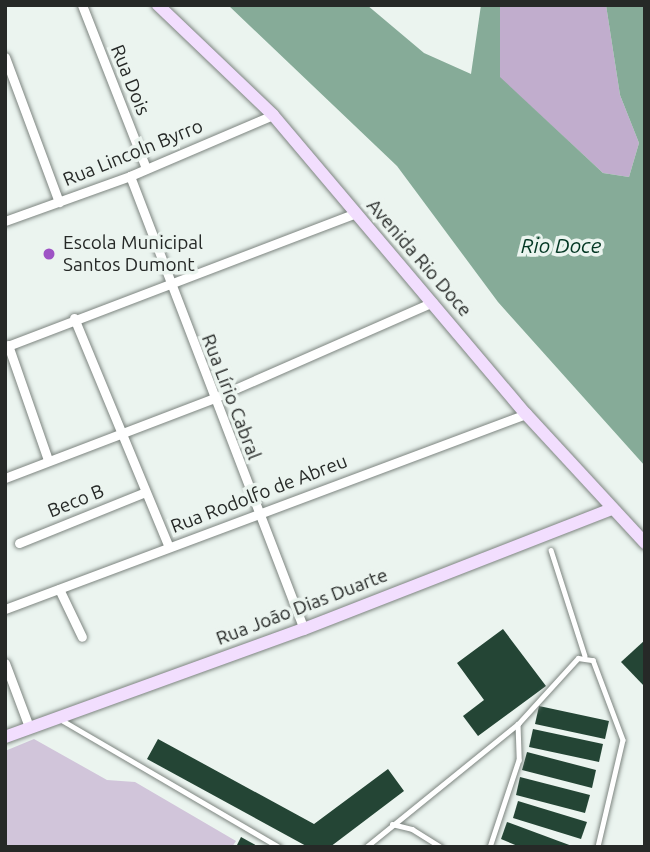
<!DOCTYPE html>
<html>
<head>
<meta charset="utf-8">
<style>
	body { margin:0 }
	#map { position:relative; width:650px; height:852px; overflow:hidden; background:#ebf4ef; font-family:Ubuntu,sans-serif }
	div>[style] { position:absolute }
	.green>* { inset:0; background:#d1c5da }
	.forest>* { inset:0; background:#c1adcd }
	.water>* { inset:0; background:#86ab98 }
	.building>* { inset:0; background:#244535 }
	.roads { filter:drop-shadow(0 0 2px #7d8580) drop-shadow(0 0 2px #7d8580) }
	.lane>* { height:4.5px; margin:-2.25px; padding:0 2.25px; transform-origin:2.25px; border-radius:2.25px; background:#fff }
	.street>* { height:9px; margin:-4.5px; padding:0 4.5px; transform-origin:4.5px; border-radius:4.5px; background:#fff }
	.secondary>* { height:12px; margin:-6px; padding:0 6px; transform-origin:6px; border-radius:6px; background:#f2defe }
	.dots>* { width:19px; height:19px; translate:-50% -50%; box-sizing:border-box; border:4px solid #ebf4ef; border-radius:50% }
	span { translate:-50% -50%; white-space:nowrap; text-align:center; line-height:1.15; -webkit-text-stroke:7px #ebf4ef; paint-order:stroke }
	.street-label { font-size:19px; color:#262927 }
	.poi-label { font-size:19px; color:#262927 }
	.left { translate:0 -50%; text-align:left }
	.water-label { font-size:21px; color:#033723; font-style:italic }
	.frame { position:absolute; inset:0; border:7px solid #262927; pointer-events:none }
</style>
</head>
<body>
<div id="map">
	<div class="green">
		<div style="clip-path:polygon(34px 739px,107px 780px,135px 782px,236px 841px,232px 847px,5px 847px,5px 751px)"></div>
	</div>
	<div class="forest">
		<div style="clip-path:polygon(500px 5px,606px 5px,620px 95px,639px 143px,629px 177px,603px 173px,499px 77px)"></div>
	</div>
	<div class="water">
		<div style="clip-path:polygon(228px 5px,367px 5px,424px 53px,471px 74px,481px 5px,500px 5px,500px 77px,603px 173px,629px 177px,639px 143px,620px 95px,606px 5px,645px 5px,645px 466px,498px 302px,397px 166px)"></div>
	</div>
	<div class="building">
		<div style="clip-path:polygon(503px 629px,546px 686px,478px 736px,463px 716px,484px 700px,457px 663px)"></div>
		<div style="clip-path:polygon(645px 640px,645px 687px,621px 662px)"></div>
		<div style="clip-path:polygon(539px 706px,609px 721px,605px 739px,535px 724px)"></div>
		<div style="clip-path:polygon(533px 729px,603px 744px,599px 762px,529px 747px)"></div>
		<div style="clip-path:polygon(158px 739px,314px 824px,388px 769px,404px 791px,330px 847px,308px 847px,147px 759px)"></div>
		<div style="clip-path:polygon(527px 752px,596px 770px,592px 788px,522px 770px)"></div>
		<div style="clip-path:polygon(520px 777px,590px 795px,585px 813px,516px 795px)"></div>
		<div style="clip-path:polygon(518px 801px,587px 822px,581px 839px,513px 818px)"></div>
		<div style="clip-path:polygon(507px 822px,572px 846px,572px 847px,520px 847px,501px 839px)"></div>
		<div style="clip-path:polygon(241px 837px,259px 847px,236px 847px)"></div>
	</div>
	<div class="roads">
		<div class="lane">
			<div style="left:551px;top:550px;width:111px;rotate:72.2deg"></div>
			<div style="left:60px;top:719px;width:254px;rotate:30.3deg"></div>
			<div style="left:518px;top:724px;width:89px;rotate:-47.7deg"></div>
			<div style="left:578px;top:658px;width:15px;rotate:8deg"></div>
			<div style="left:593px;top:660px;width:85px;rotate:69.4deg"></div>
			<div style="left:623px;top:740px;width:110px;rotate:103.2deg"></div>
			<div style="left:392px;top:824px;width:21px;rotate:14deg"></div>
			<div style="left:412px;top:829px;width:34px;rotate:32deg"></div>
			<div style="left:366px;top:847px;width:196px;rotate:-39deg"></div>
			<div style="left:518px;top:724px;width:36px;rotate:88deg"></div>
			<div style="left:519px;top:760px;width:92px;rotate:108.4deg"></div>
		</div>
		<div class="street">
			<div style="left:82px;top:5px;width:175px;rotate:68.6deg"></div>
			<div style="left:5px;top:57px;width:155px;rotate:69.6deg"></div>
			<div style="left:130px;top:176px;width:485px;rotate:69deg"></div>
			<div style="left:5px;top:221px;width:133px;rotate:-19.8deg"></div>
			<div style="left:130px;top:176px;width:155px;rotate:-23.1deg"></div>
			<div style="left:74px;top:318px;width:248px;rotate:67.5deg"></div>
			<div style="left:8px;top:345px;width:122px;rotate:70.8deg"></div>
			<div style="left:5px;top:347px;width:373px;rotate:-20.9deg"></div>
			<div style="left:5px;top:478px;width:222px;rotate:-20.9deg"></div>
			<div style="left:212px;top:399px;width:241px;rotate:-23.7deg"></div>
			<div style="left:19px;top:543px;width:136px;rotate:-22deg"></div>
			<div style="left:59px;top:589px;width:53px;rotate:64.4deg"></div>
			<div style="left:5px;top:609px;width:556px;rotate:-20.52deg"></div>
			<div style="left:5px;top:663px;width:68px;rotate:69.4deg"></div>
		</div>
		<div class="secondary">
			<div style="left:158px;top:5px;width:159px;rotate:43.7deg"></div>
			<div style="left:273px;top:115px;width:392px;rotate:49.8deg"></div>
			<div style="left:526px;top:414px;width:176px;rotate:47.3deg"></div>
			<div style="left:5px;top:737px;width:318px;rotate:-19.9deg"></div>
			<div style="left:304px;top:629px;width:330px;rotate:-21.3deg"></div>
		</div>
	</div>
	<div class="dots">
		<div style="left:49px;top:254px;background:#9e53c5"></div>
	</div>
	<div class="street-label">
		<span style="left:130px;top:80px;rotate:68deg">Rua Dois</span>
		<span style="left:133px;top:153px;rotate:-22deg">Rua Lincoln Byrro</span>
		<span style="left:419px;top:258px;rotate:49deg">Avenida Rio Doce</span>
		<span style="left:231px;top:397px;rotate:69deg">Rua Lírio Cabral</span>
		<span style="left:259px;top:494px;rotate:-21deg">Rua Rodolfo de Abreu</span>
		<span style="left:76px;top:501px;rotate:-22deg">Beco B</span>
		<span style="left:302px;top:607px;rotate:-21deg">Rua João Dias Duarte</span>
	</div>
	<div class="poi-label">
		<span class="left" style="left:63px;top:254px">Escola Municipal<br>Santos Dumont</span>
	</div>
	<div class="water-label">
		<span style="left:561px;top:245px">Rio Doce</span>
	</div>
	<div class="frame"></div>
</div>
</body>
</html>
